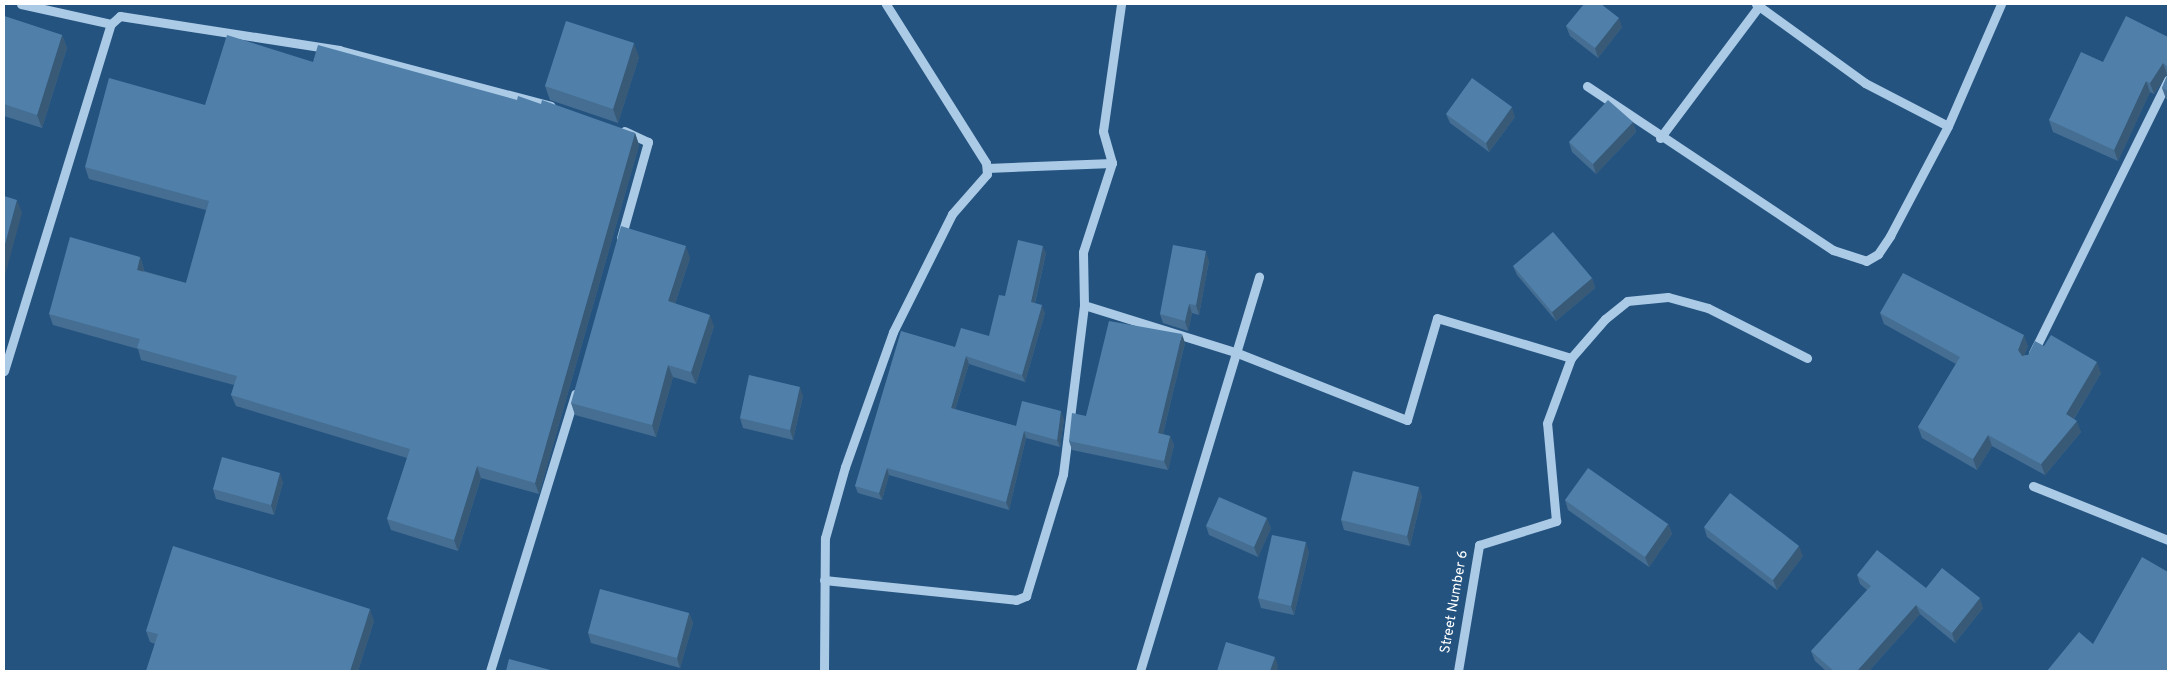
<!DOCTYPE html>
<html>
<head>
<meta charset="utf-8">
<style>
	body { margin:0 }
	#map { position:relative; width:2172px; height:675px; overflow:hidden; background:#245380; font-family:Overpass,sans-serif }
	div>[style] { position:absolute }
	.minor>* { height:9px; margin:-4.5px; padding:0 4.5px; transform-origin:4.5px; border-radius:4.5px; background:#aacae6 }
	.wall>* { inset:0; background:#456e92 }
	.shaded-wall>* { inset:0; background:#385a77 }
	.building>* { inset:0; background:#5080aa }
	span { translate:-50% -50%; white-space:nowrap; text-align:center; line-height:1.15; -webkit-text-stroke:5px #245380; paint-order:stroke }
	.street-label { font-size:14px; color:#fff }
	.frame { position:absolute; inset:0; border:5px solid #fff; pointer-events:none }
</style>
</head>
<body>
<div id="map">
	<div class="minor">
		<div style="left:21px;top:4px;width:92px;rotate:12.5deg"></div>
		<div style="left:1756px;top:4px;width:135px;rotate:35.9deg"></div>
		<div style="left:1865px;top:83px;width:93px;rotate:27.4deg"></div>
		<div style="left:1587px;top:86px;width:296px;rotate:33.7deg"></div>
		<div style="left:1833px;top:250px;width:35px;rotate:18deg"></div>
		<div style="left:1866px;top:261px;width:14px;rotate:-30deg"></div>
		<div style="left:1878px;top:254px;width:22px;rotate:-56deg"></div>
		<div style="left:1890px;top:236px;width:124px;rotate:-62.2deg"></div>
		<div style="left:1948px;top:126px;width:133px;rotate:-66.5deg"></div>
		<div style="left:1660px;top:138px;width:165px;rotate:-53.1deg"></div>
		<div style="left:987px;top:168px;width:125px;rotate:-2.3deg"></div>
		<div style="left:621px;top:238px;width:100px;rotate:-74.3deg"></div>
		<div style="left:648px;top:142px;width:26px;rotate:-155deg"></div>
		<div style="left:1084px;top:305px;width:158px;rotate:17.3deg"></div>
		<div style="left:1235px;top:352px;width:185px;rotate:21.6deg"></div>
		<div style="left:1407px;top:420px;width:106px;rotate:-73.6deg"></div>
		<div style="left:1437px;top:318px;width:140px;rotate:16.6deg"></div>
		<div style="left:2033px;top:353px;width:305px;rotate:-63.7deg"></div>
		<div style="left:4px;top:371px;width:363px;rotate:-72.9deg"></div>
		<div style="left:111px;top:24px;width:12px;rotate:-42deg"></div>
		<div style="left:120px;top:16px;width:222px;rotate:8.8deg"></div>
		<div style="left:339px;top:50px;width:219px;rotate:14.8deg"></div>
		<div style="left:2033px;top:486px;width:145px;rotate:21.8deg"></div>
		<div style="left:824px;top:580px;width:193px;rotate:5.9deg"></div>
		<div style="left:1016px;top:600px;width:11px;rotate:-22deg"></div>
		<div style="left:1026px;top:596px;width:127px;rotate:-73.1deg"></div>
		<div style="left:1063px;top:474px;width:170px;rotate:-82.9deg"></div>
		<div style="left:1084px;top:305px;width:53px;rotate:-91.1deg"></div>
		<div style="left:1083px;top:252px;width:94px;rotate:-72deg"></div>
		<div style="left:1112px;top:163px;width:33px;rotate:-106deg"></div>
		<div style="left:1103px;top:131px;width:128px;rotate:-81.9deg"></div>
		<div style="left:490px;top:671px;width:290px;rotate:-72.9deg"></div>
		<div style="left:824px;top:671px;width:133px;rotate:-89.6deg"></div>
		<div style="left:825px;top:538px;width:74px;rotate:-74.3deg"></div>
		<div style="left:845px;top:467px;width:143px;rotate:-70.4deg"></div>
		<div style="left:893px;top:332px;width:132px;rotate:-63.4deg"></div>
		<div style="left:952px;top:214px;width:53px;rotate:-48.8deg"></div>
		<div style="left:987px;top:174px;width:11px;rotate:-95deg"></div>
		<div style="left:986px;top:163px;width:188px;rotate:-122.2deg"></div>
		<div style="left:1140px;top:671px;width:412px;rotate:-73.2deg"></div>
		<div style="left:1458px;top:671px;width:128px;rotate:-80.5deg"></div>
		<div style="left:1479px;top:545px;width:81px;rotate:-17.3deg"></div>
		<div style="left:1556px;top:521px;width:98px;rotate:-95.2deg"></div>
		<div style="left:1547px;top:423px;width:69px;rotate:-69.7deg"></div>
		<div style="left:1571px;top:358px;width:52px;rotate:-48.9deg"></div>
		<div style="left:1605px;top:319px;width:28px;rotate:-39deg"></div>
		<div style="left:1627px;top:301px;width:41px;rotate:-5.6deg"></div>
		<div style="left:1668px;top:297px;width:41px;rotate:15.4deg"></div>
		<div style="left:1708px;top:308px;width:111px;rotate:26.8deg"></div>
	</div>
	<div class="wall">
		<div style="clip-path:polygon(4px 16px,62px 35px,67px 48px,42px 128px,4px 116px)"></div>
		<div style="clip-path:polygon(1566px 26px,1622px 27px,1598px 58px,1570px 36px)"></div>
		<div style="clip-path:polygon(2168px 37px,2168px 100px,2166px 99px,2162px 88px,2168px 74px,2167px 74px,2154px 94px,2150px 92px,2118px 161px,2053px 132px,2049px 120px,2103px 62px)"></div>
		<div style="clip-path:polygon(639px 57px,618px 123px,550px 100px,545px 86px)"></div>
		<div style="clip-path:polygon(313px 62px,635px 133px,639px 145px,539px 494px,481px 478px,458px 551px,391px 530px,387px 519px,407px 458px,236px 406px,231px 395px,234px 385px,141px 360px,138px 349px,53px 325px,49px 314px,140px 257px,144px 269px,144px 271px,186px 283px,206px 210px,89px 179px,85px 167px,205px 105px)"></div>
		<div style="clip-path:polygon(1446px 114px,1515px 117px,1489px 152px,1450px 123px)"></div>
		<div style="clip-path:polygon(1633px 122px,1636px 132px,1596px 174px,1572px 152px,1569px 142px)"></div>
		<div style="clip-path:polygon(1046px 253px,1035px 303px,1045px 313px,1025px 382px,969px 364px,955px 410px,1016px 426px,1064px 419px,1060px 447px,1026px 438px,1009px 510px,889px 475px,882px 500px,858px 493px,855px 486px,955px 347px,989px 336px,1005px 296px)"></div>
		<div style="clip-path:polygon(690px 258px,675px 304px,714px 326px,696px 384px,673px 377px,656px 437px,575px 415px,571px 403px)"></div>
		<div style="clip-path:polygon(1209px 261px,1199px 315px,1192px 313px,1188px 331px,1163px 323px,1160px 314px)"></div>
		<div style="clip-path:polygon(1513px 266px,1592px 278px,1595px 288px,1556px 321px,1517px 275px)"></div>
		<div style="clip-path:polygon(1880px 313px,2028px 346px,2024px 355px,2028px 355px,2044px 346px,2101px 373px,2074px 419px,2081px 432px,2045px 475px,1992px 446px,1977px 470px,1922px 438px,1918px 427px,1956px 364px,1884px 324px)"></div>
		<div style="clip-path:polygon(1185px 343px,1163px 434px,1170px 436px,1174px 445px,1168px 470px,1072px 450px,1069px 441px,1086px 416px)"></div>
		<div style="clip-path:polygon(803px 396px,793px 440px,743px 428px,740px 418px)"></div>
		<div style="clip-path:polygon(283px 482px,274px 515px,216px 499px,213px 489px)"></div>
		<div style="clip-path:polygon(1422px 496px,1410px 546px,1344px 530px,1341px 520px)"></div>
		<div style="clip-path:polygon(1565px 500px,1668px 524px,1672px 534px,1649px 567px,1568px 510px)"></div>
		<div style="clip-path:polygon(1206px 526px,1271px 528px,1258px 557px,1209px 535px)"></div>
		<div style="clip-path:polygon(1704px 527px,1803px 556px,1777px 590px,1707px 537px)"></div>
		<div style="clip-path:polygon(1309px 552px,1294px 615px,1261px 608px,1258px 598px)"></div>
		<div style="clip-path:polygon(1857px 575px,1926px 588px,1983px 608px,1955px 643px,1920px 614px,1869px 671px,1826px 671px,1815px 661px,1811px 651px,1867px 590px,1860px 584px)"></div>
		<div style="clip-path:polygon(689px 613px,693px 623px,680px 668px,591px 643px,588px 633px)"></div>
		<div style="clip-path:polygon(374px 621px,358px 671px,146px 671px,155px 644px,150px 642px,146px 631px)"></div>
	</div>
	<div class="shaded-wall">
		<div style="clip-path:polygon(1619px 18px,1622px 27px,1598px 58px,1595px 48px)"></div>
		<div style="clip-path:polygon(62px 35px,67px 48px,42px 128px,37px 115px)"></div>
		<div style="clip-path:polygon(634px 43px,639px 57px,618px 123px,613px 109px)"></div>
		<div style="clip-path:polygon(2163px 63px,2167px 74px,2154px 94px,2150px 83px)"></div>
		<div style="clip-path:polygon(2146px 81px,2150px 92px,2118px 161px,2114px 150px)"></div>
		<div style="clip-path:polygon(1512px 107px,1515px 117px,1489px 152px,1486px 143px)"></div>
		<div style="clip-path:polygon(1633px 122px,1636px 132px,1596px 174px,1593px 164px)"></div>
		<div style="clip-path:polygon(635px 133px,639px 145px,539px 494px,535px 483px)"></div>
		<div style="clip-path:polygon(17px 200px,22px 213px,4px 279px,4px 248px)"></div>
		<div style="clip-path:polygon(686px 246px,690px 258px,672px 313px,668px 301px)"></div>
		<div style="clip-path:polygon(1043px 246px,1046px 253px,1033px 310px,1031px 302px)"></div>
		<div style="clip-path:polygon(1206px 251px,1209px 261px,1199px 315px,1196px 305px)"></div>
		<div style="clip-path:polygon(140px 257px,144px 269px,141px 281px,137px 270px)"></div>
		<div style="clip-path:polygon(1592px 278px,1595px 288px,1556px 321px,1552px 312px)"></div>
		<div style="clip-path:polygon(1189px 304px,1192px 313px,1188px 331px,1185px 321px)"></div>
		<div style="clip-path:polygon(1042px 305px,1045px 313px,1025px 382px,1022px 375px)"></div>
		<div style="clip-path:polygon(710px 315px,714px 326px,696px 384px,691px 372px)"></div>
		<div style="clip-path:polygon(1182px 334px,1185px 343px,1161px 442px,1158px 433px)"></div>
		<div style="clip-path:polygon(2024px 335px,2028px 346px,2022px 361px,2018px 350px)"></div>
		<div style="clip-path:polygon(966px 356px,969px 364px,953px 416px,951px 408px)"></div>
		<div style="clip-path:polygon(2097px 362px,2101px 373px,2070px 425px,2066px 414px)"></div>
		<div style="clip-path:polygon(668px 365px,673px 377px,656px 437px,652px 425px)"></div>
		<div style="clip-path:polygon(800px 387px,803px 396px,793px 440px,790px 430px)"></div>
		<div style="clip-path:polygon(1061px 411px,1064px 419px,1060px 447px,1057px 440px)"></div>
		<div style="clip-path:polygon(2077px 421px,2081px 432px,2045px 475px,2041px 464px)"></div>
		<div style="clip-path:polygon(1024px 431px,1026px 438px,1009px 510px,1006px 502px)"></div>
		<div style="clip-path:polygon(1988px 435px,1992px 446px,1977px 470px,1973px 459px)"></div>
		<div style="clip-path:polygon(1170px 436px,1174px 445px,1168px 470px,1164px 461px)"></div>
		<div style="clip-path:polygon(477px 466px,481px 478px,458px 551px,454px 540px)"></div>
		<div style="clip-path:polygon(887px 468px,889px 475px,882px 500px,879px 493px)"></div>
		<div style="clip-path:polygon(280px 473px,283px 482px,274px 515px,271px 505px)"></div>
		<div style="clip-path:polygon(1419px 487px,1422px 496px,1410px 546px,1407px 536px)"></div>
		<div style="clip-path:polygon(1267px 518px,1271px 528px,1258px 557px,1254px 547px)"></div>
		<div style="clip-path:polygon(1668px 524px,1672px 534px,1649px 567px,1645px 557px)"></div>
		<div style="clip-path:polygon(1306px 542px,1309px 552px,1294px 615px,1291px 606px)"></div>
		<div style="clip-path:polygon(1799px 546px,1803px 556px,1777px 590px,1773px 580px)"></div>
		<div style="clip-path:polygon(1980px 598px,1983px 608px,1955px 643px,1952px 633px)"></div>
		<div style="clip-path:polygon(1916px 605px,1920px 614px,1869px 671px,1857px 671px)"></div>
		<div style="clip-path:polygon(370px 609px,374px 621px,358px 671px,350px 671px)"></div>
		<div style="clip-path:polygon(689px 613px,693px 623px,680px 668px,677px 658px)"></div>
		<div style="clip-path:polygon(1275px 657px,1278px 666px,1277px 671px,1270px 671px)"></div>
	</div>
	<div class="building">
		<div style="clip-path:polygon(1584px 4px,1601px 4px,1619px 18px,1595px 48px,1566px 26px)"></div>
		<div style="clip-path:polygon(4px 16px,62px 35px,37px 115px,4px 104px)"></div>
		<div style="clip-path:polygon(2126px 16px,2168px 37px,2168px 67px,2163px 63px,2150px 83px,2146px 81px,2114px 150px,2049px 120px,2081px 52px,2103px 62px)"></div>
		<div style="clip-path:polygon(566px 21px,634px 43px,613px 109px,545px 86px)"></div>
		<div style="clip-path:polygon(227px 35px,313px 62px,318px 45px,517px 100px,518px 96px,541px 104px,542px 100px,635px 133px,535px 483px,477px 466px,454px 540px,387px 519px,410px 449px,231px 395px,237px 376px,137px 348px,140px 339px,49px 314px,70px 237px,140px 257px,137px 270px,186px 283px,209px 201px,85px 167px,109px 78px,205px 105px)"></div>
		<div style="clip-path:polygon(2168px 73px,2168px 91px,2162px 88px)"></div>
		<div style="clip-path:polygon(1472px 78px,1512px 107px,1486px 143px,1446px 114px)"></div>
		<div style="clip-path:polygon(1608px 100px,1633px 122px,1593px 164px,1569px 142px)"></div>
		<div style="clip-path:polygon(4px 196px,17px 200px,4px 248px)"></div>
		<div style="clip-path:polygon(621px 226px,686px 246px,668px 301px,710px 315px,691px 372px,668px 365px,652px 425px,571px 403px)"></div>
		<div style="clip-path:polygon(1553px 232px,1592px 278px,1552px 312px,1513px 266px)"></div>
		<div style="clip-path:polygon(1018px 240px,1043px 246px,1031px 302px,1042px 305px,1022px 375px,966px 356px,951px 408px,1016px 426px,1022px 401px,1061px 411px,1057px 440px,1024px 431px,1006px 502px,887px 468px,879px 493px,855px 486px,901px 331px,955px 347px,961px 328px,989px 336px,999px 295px,1005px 296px)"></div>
		<div style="clip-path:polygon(1173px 245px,1206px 251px,1196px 305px,1189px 304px,1185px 321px,1160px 314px)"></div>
		<div style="clip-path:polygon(1903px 273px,2024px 335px,2018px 350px,2022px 356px,2028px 355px,2035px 341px,2044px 346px,2051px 335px,2097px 362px,2066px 414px,2077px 421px,2041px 464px,1988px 435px,1973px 459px,1918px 427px,1960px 357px,1880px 313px)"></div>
		<div style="clip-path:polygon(1109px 321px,1182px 334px,1158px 433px,1170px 436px,1164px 461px,1069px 441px,1072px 413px,1086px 416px)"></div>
		<div style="clip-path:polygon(749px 375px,800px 387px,790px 430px,740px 418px)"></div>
		<div style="clip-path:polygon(222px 457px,280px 473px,271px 505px,213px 489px)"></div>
		<div style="clip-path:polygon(1588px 468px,1668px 524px,1645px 557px,1565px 500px)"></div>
		<div style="clip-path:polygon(1353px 471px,1419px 487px,1407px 536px,1341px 520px)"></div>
		<div style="clip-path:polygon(1730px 493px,1799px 546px,1773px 580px,1704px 527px)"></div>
		<div style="clip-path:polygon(1219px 497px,1267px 518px,1254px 547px,1206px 526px)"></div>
		<div style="clip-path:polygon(1272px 535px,1306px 542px,1291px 606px,1258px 598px)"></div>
		<div style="clip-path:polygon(173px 546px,370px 609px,350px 671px,146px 671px,158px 634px,146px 631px)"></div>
		<div style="clip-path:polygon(1877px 550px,1926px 588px,1942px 568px,1980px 598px,1952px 633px,1916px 605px,1857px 671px,1834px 671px,1811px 651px,1871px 586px,1857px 575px)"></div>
		<div style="clip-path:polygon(2142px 557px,2168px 572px,2168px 671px,2047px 671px,2079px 632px,2093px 644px)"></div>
		<div style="clip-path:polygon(600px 589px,689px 613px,677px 658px,588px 633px)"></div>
		<div style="clip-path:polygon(1226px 642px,1275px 657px,1270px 671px,1217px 671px)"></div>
		<div style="clip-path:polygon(509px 659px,554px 671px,506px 671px)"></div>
	</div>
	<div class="street-label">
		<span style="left:1455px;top:602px;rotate:-80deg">Street Number 6</span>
	</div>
	<div class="frame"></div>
</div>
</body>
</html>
